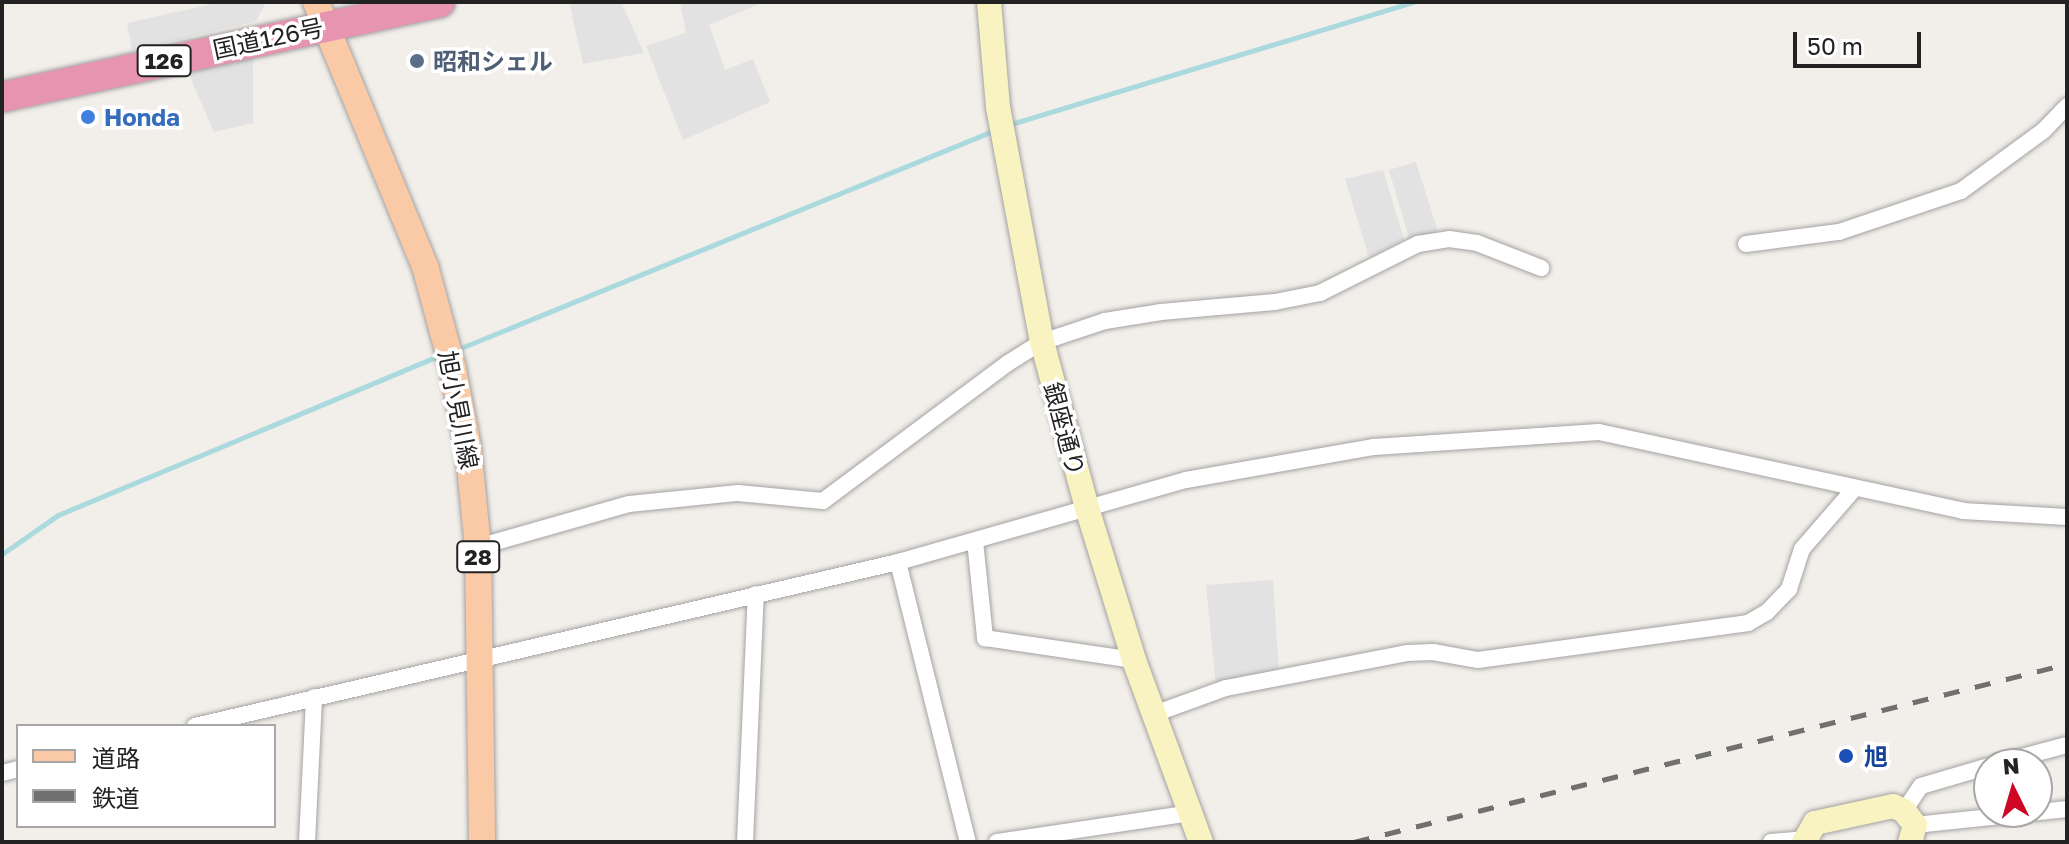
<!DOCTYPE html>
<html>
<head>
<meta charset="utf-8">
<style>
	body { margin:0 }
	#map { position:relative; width:2069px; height:844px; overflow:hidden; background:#f2eee9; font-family:"Golos Text","Noto Sans JP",sans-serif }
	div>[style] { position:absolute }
	.parking>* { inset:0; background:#e2e2e2 }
	.stream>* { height:5px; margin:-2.5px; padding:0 2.5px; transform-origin:2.5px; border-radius:2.5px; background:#abdade }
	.roads { filter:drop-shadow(0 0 2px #a3a3a3) drop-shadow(0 0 2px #a3a3a3) }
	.street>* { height:16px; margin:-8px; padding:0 8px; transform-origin:8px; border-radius:8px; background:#fff }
	.secondary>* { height:24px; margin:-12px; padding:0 12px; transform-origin:12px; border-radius:12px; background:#f8f3c1 }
	.primary>* { height:26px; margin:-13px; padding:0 13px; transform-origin:13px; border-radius:13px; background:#fac9a6 }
	.highway>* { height:30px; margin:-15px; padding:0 15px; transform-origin:15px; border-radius:15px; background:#e694af }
	.rail>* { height:5px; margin-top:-2.5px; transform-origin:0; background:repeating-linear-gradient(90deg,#707070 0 16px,transparent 0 32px) }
	.dots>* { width:22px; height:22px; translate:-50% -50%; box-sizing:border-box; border:4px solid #fff; border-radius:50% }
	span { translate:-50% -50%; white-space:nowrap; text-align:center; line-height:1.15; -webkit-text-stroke:7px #fff; paint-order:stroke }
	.shield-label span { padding:2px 6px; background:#fff; border:2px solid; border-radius:6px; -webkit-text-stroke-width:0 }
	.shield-label { font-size:22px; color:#222; font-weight:700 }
	.street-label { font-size:24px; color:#222 }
	.service-label { font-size:24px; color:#4e5e75; font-weight:700 }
	.left { translate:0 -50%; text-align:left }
	.shop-label { font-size:24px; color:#366cbe; font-weight:700 }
	.transit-label { font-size:24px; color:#164399; font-weight:700 }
	.frame { position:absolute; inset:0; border:4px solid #222; pointer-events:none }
	.legend { position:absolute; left:16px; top:724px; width:260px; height:104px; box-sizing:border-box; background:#fff; border:2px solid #a7a7a7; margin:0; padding:10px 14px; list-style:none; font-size:24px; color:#222 }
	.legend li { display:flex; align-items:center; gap:16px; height:40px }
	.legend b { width:40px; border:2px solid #a7a7a7 }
	.north { position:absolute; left:1973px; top:748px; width:80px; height:80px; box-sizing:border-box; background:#fff; border:2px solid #a7a7a7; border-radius:50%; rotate:355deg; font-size:22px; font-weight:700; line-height:32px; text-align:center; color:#222 }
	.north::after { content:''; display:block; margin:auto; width:28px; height:36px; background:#ce0623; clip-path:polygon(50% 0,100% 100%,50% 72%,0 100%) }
	.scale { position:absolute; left:1793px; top:32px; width:128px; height:36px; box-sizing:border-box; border:4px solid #222; border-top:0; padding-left:10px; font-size:24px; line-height:28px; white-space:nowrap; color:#222; -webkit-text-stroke:6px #fff; paint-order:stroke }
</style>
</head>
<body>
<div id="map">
	<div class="parking">
		<div style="clip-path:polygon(221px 2px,266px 2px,256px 21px,132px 51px,127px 23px)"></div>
		<div style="clip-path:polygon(569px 2px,621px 2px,644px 53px,583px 64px)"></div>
		<div style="clip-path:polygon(680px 2px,764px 2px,709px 25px,725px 70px,753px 59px,770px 102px,683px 140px,646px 46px,686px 33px)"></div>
		<div style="clip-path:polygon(253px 57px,253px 123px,214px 132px,187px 70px)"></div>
		<div style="clip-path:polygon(1416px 162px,1438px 232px,1409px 238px,1389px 170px)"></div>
		<div style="clip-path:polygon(1383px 170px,1404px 240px,1369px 257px,1345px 179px)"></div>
		<div style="clip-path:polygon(1273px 580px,1279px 672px,1216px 686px,1206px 585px)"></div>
	</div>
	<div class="stream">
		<div style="left:1008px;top:125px;width:423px;rotate:-16.9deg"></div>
		<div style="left:456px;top:350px;width:582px;rotate:-22.2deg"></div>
		<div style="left:2px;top:554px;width:68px;rotate:-34.9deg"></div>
		<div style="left:58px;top:515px;width:413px;rotate:-22.7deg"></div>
	</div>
	<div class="roads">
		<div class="street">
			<div style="left:1746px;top:244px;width:94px;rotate:-7.4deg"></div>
			<div style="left:1839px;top:232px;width:129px;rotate:-18.6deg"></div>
			<div style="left:1961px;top:191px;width:102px;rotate:-36.2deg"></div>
			<div style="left:2043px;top:131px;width:35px;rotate:-46deg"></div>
			<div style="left:975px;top:541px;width:98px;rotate:84.1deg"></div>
			<div style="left:985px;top:638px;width:151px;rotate:8.4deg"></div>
			<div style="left:478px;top:547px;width:157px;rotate:-15.9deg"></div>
			<div style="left:629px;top:504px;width:110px;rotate:-5.8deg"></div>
			<div style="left:738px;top:493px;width:85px;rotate:5.4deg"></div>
			<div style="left:823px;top:501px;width:231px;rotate:-36.7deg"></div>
			<div style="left:1008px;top:363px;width:40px;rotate:-32deg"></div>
			<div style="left:1042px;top:342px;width:66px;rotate:-18.4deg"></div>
			<div style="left:1105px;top:321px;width:57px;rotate:-9.1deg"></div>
			<div style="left:1161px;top:312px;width:114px;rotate:-5deg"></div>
			<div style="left:1275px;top:302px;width:46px;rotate:-11.3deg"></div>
			<div style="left:1320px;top:293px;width:110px;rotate:-26.6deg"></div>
			<div style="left:1418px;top:244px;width:31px;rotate:-9deg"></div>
			<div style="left:1449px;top:239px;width:28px;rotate:8deg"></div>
			<div style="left:1477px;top:243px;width:69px;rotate:21.3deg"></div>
			<div style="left:898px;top:562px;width:289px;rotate:76deg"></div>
			<div style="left:1154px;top:714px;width:77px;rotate:-19.9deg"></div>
			<div style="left:1226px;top:688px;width:184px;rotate:-10.9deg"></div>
			<div style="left:1407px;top:653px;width:26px;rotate:-2deg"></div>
			<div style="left:1433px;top:652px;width:46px;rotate:10.1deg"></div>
			<div style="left:1478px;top:660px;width:273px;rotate:-7.8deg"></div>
			<div style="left:1748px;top:623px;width:22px;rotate:-30deg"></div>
			<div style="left:1767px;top:612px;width:32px;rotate:-46deg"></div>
			<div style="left:1789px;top:589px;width:42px;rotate:-72deg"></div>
			<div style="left:1802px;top:549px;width:81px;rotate:-49deg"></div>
			<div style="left:195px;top:726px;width:722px;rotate:-13.13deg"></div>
			<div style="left:898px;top:562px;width:299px;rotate:-15.9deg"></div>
			<div style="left:1186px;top:480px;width:191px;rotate:-10deg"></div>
			<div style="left:1374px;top:447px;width:225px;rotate:-3.8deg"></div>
			<div style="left:1599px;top:432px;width:372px;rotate:12.2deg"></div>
			<div style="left:1963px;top:511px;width:104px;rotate:3.3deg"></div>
			<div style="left:1996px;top:764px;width:73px;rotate:-15deg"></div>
			<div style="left:2px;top:773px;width:16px;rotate:-14deg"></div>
			<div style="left:1904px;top:811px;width:30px;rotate:-56deg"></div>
			<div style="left:1921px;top:786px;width:71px;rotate:-16.4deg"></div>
			<div style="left:1915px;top:825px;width:153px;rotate:-6deg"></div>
			<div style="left:307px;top:842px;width:145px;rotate:-87.2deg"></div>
			<div style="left:745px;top:842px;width:248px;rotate:-87.5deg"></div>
			<div style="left:997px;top:842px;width:196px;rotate:-8.5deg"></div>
			<div style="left:1771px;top:842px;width:33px;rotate:-5deg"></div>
		</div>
		<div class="secondary">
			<div style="left:989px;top:2px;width:105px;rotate:85.1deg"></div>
			<div style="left:998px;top:107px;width:239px;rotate:79.4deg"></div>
			<div style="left:1042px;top:342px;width:172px;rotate:74.8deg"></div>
			<div style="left:1087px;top:508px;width:159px;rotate:72.8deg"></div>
			<div style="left:1134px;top:660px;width:194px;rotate:69.8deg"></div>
			<div style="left:1804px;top:842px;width:22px;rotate:-60deg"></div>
			<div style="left:1815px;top:823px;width:80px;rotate:-12.3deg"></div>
			<div style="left:1893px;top:806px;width:12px;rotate:24deg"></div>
			<div style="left:1904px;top:811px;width:18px;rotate:52deg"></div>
			<div style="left:1915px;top:825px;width:18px;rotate:106deg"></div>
		</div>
		<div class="primary">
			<div style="left:316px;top:2px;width:286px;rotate:67.6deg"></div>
			<div style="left:425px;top:266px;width:107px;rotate:74.8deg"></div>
			<div style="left:453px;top:369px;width:79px;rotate:79.1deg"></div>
			<div style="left:468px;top:447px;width:100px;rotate:84.3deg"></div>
			<div style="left:478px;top:547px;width:295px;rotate:89.2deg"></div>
		</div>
		<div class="highway">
			<div style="left:2px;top:97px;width:448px;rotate:-12.2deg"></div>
		</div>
	</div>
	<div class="rail">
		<div style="left:1354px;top:842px;width:735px;rotate:-14.02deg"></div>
	</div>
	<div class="dots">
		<div style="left:417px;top:61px;background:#5c6f8a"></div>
		<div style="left:88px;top:117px;background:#3f7fe0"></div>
		<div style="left:1846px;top:756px;background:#1a4fb4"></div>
	</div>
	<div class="shield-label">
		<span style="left:164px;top:61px">126</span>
		<span style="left:478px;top:557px">28</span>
	</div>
	<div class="street-label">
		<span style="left:268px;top:38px;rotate:-12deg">国道126号</span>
		<span style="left:459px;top:410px;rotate:79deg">旭小見川線</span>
		<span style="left:1065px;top:429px;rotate:75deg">銀座通り</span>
	</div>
	<div class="service-label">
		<span class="left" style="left:433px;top:61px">昭和シェル</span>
	</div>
	<div class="shop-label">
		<span class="left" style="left:104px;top:117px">Honda</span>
	</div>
	<div class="transit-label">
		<span class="left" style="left:1864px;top:756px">旭</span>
	</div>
	<div class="frame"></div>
	<ul class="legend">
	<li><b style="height:10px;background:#fac9a6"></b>道路</li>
	<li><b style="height:10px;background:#707070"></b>鉄道</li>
	</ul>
	<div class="north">N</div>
	<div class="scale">50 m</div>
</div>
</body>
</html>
